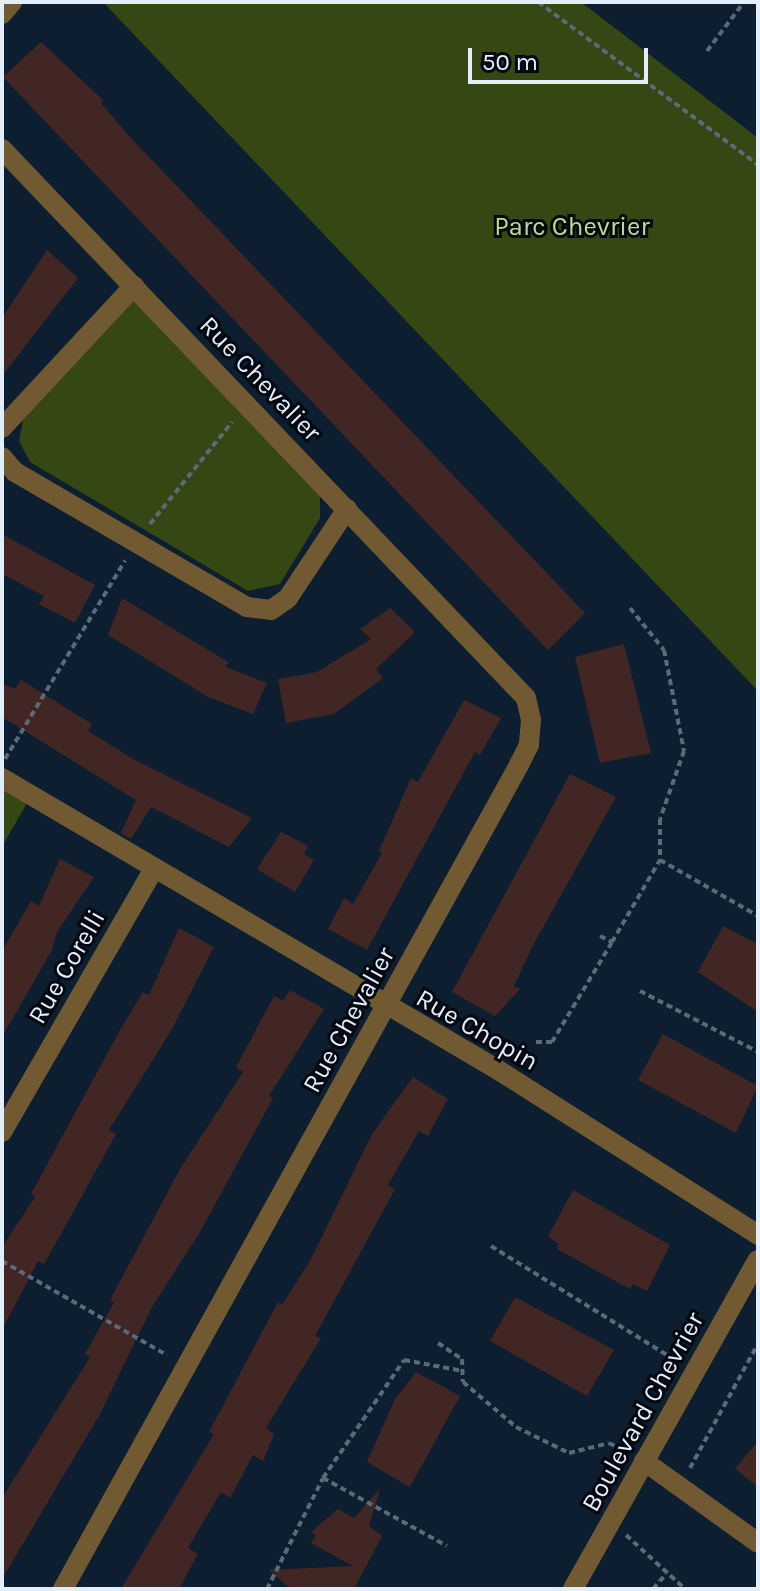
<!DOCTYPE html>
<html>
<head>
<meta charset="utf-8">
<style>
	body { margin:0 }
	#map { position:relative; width:760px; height:1591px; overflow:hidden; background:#0c1e30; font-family:Karla,sans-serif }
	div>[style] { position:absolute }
	.green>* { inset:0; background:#354713 }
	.building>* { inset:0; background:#422624 }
	.path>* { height:4px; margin-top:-2px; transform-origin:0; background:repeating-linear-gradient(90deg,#5b6a7b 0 6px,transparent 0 10px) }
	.minor>* { height:20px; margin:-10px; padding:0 10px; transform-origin:10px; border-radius:10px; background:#715a31 }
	span { translate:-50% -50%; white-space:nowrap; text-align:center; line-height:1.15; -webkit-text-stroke:6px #03070f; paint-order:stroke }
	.park-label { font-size:26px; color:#bcdd89 }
	.street-label { font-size:26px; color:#e3eefc }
	.frame { position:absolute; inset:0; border:4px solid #e3eefc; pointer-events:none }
	.scale { position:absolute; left:468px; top:48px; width:180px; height:36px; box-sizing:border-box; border:4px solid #e3eefc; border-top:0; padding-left:10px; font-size:24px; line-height:28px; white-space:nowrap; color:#e3eefc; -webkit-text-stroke:6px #03070f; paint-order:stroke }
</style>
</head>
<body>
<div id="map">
	<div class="green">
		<div style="clip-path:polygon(103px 2px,581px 2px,758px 138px,758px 691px)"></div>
		<div style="clip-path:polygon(135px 294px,320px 496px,320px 518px,280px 584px,248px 591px,30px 462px,19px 441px,23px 420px)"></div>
		<div style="clip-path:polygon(2px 786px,28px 801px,2px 847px)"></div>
	</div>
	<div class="building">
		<div style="clip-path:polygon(41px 42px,104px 101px,101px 103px,129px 136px,585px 613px,548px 650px,3px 77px)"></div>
		<div style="clip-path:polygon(47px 250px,78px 278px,2px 376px,2px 318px)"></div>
		<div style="clip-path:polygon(2px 534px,95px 585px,75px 623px,39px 604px,44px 596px,2px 574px)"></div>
		<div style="clip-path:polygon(122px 598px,228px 662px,226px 667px,267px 683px,253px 714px,208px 697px,108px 635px)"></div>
		<div style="clip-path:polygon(390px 608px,415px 632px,376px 669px,383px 678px,334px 714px,286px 723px,278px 679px,317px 672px,371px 639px,360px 629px)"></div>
		<div style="clip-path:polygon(624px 644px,651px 753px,600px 763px,575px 657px)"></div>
		<div style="clip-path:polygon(21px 680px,92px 724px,88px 731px,133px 759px,252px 818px,229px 847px,151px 807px,131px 839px,121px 833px,136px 800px,2px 717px,2px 683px,15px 689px)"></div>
		<div style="clip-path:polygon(464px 700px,501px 718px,480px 755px,475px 752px,367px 950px,328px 929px,344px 898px,353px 904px,382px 853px,379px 851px,411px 778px,418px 782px)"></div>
		<div style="clip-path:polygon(570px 774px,616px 797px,532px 947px,514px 986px,520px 989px,495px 1016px,452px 992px)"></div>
		<div style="clip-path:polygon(281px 832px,308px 846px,304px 854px,314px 860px,295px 892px,257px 869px)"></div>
		<div style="clip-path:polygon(60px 859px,94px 877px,57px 932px,52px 950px,2px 1037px,2px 951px,31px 901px,39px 906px)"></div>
		<div style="clip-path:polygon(723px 926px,758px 944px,758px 1012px,698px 972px)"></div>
		<div style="clip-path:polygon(179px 928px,214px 947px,172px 1029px,109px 1130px,116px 1134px,71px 1216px,44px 1264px,38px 1261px,2px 1330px,2px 1247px,35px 1197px,31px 1194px,120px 1030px,143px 992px,149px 995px)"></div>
		<div style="clip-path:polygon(290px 990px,324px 1009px,269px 1096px,273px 1098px,200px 1232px,152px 1307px,99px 1416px,2px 1579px,2px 1498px,90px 1357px,85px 1354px,114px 1302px,110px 1300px,180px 1169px,243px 1072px,236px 1067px,274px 996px,283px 1001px)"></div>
		<div style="clip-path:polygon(663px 1034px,758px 1086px,736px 1133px,638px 1080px)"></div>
		<div style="clip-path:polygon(413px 1077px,448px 1099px,428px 1136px,419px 1131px,388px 1185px,395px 1189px,315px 1336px,321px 1338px,266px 1428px,274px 1434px,263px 1461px,253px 1455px,230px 1498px,221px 1492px,188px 1548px,198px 1554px,179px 1589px,121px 1589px,214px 1434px,209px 1432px,278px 1302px,282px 1305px,310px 1261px,372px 1134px)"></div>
		<div style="clip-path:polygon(573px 1190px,670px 1245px,647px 1291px,633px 1284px,630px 1289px,557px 1249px,559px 1244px,548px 1236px)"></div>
		<div style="clip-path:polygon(515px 1297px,614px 1350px,587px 1396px,490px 1341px)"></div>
		<div style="clip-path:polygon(416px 1372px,460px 1396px,410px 1487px,367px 1462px,395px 1399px)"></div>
		<div style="clip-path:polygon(758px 1441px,758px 1487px,735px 1469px)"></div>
		<div style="clip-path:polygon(380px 1489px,369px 1526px,382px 1536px,354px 1589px,291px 1589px,269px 1570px,353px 1566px,311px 1543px,316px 1535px,311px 1532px,338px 1509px,354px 1518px)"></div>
	</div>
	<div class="path">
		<div style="left:538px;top:2px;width:274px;rotate:36.5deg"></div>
		<div style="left:707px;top:51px;width:61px;rotate:-52.9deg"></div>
		<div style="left:150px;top:524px;width:131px;rotate:-51.2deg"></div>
		<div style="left:630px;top:608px;width:54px;rotate:51deg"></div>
		<div style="left:664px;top:650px;width:103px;rotate:78.8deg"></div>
		<div style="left:684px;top:751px;width:72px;rotate:109.4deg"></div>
		<div style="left:5px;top:759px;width:232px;rotate:-58.8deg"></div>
		<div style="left:660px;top:819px;width:41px;rotate:90deg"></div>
		<div style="left:660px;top:860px;width:113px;rotate:29.7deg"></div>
		<div style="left:600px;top:936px;width:13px;rotate:27deg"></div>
		<div style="left:612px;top:942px;width:95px;rotate:-59.7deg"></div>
		<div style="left:640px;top:991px;width:133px;rotate:27.3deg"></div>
		<div style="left:536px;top:1042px;width:16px"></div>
		<div style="left:552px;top:1042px;width:117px;rotate:-59deg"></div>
		<div style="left:491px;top:1246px;width:216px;rotate:31.8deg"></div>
		<div style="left:2px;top:1261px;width:190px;rotate:29.7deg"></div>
		<div style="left:438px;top:1343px;width:29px;rotate:34deg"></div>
		<div style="left:462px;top:1359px;width:23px;rotate:88deg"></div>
		<div style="left:463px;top:1382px;width:70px;rotate:40.3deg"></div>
		<div style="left:516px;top:1427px;width:59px;rotate:26.1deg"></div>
		<div style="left:569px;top:1453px;width:41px;rotate:-14deg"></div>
		<div style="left:609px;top:1443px;width:16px;rotate:27deg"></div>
		<div style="left:690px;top:1468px;width:141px;rotate:-61.3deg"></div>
		<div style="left:323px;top:1478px;width:141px;rotate:28.7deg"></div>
		<div style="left:626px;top:1535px;width:77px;rotate:42.4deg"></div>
		<div style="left:267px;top:1589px;width:124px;rotate:-63.2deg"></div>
		<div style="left:323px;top:1478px;width:143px;rotate:-55.5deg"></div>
		<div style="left:404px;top:1360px;width:60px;rotate:10.6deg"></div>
		<div style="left:653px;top:1589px;width:20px;rotate:-49deg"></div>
	</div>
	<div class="minor">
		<div style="left:2px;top:14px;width:16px;rotate:-50deg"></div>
		<div style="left:2px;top:149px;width:759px;rotate:46.33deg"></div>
		<div style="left:526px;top:698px;width:23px;rotate:77deg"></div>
		<div style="left:531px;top:720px;width:25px;rotate:95deg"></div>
		<div style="left:529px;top:745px;width:22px;rotate:117deg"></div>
		<div style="left:519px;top:765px;width:942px;rotate:118.96deg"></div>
		<div style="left:2px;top:428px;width:194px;rotate:-47.1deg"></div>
		<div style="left:2px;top:457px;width:20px;rotate:49deg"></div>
		<div style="left:15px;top:472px;width:268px;rotate:30.2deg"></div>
		<div style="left:247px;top:607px;width:24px;rotate:7deg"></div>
		<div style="left:271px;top:610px;width:21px;rotate:-35deg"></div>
		<div style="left:288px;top:598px;width:107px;rotate:-56.5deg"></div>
		<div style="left:2px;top:778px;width:572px;rotate:30.47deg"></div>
		<div style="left:495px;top:1068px;width:312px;rotate:32.4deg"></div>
		<div style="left:2px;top:1132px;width:304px;rotate:-60deg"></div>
		<div style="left:644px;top:1461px;width:140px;rotate:35.7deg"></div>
		<div style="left:573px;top:1589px;width:377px;rotate:-60.7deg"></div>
	</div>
	<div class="park-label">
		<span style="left:572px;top:227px">Parc Chevrier</span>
	</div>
	<div class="street-label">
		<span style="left:260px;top:379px;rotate:46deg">Rue Chevalier</span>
		<span style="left:67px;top:967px;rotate:-60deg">Rue Corelli</span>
		<span style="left:349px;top:1020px;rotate:-61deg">Rue Chevalier</span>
		<span style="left:477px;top:1030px;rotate:30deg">Rue Chopin</span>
		<span style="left:643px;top:1412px;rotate:-61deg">Boulevard Chevrier</span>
	</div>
	<div class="frame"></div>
	<div class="scale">50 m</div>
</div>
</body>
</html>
